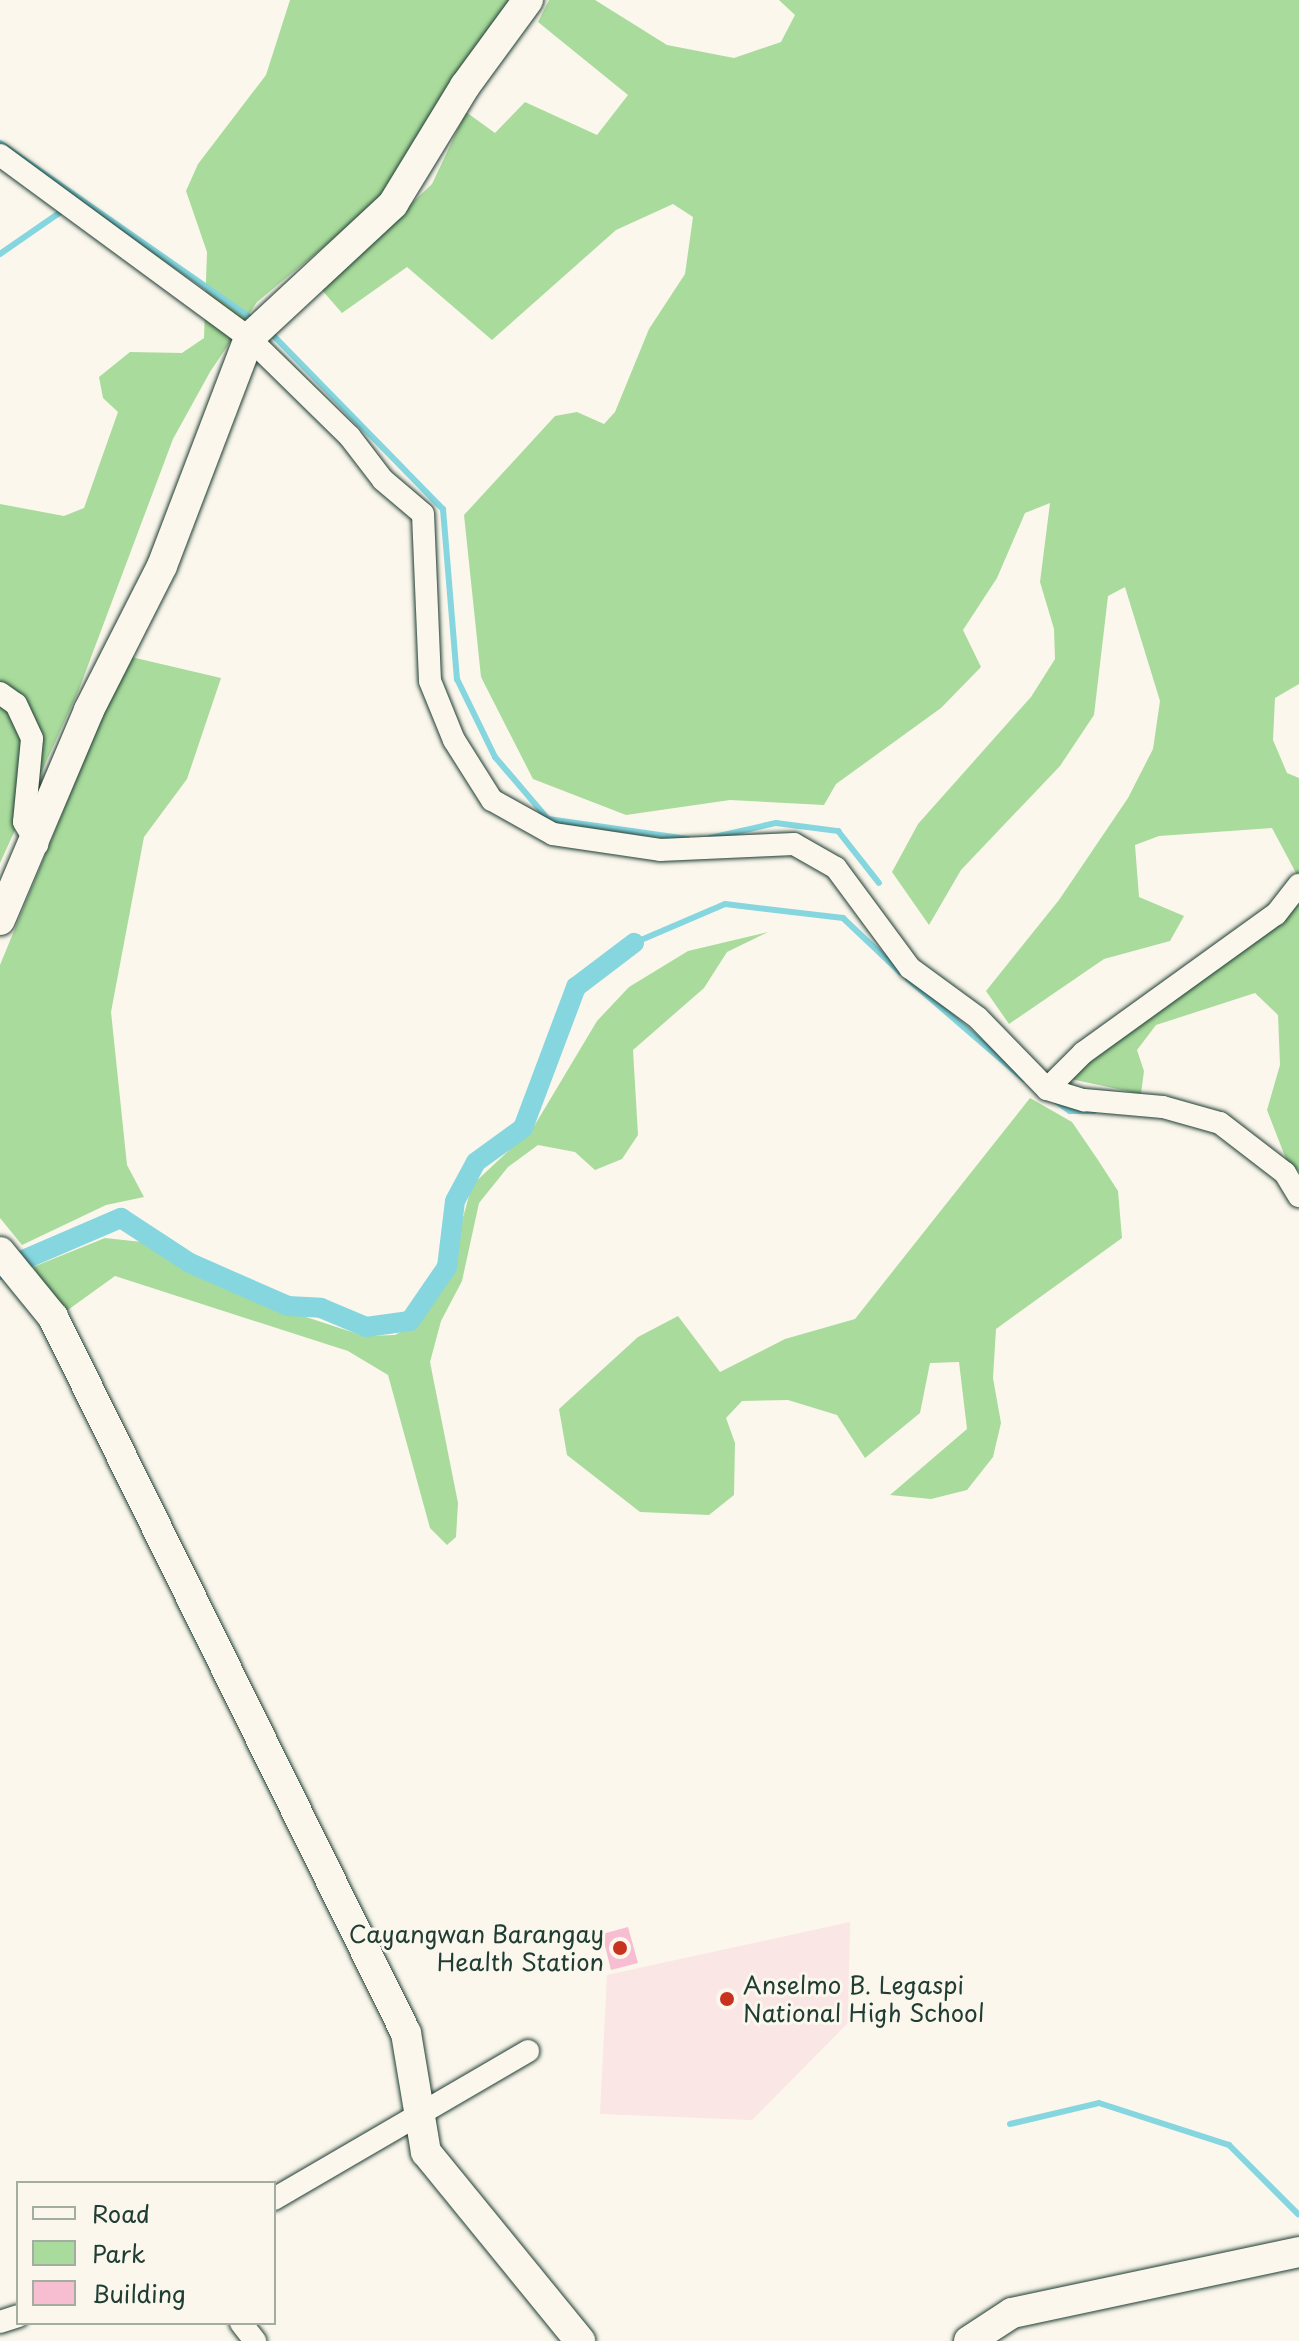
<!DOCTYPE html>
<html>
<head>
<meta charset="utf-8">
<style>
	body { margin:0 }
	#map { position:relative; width:1299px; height:2341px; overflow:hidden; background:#fbf7ec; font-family:"Playpen Sans",sans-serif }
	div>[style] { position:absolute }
	.built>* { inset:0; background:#fae6e4 }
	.green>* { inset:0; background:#a9db9c }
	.stream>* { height:6px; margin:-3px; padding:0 3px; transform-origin:3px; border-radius:3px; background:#86d6e0 }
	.canal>* { height:20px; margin:-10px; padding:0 10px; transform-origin:10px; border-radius:10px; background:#86d6e0 }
	.building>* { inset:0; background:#f7bed2 }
	.roads { filter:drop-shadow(0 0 2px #1f3d34) drop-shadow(0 0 2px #1f3d34) }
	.street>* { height:22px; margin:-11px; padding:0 11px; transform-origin:11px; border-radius:11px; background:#fbf7ec }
	.secondary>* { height:30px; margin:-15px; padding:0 15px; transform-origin:15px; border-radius:15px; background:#fbf7ec }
	.dots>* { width:22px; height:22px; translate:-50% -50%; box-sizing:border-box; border:4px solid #fbf7ec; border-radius:50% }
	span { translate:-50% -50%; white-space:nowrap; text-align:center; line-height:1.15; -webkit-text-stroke:6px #fbf7ec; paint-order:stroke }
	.poi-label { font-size:24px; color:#1f3d34 }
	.right { translate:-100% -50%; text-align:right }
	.left { translate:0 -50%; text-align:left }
	.legend { position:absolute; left:16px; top:2181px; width:260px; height:144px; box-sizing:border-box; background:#fbf7ec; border:2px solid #a3ada2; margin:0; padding:10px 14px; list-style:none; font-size:24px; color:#1f3d34 }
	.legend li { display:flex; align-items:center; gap:16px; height:40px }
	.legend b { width:40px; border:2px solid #a3ada2 }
</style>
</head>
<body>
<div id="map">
	<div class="built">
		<div style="clip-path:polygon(850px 1922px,848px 2023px,752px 2120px,600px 2114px,607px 1975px)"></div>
	</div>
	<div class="green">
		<div style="clip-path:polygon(290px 0,522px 0,383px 198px,257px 302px,210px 372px,173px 439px,78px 692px,0 863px,0 504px,64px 516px,84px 508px,118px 412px,103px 398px,99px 377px,130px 352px,182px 353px,204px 338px,207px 252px,186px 191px,198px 164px,266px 75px)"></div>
		<div style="clip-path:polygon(549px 0,595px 0,667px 45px,734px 58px,781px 42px,795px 15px,779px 0,1299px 0,1299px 684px,1275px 698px,1273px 740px,1287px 773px,1299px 778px,1299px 1171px,1286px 1159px,1267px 1110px,1280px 1065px,1278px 1015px,1255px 993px,1156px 1025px,1137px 1050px,1144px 1071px,1141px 1094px,1066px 1078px,1282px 893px,1296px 873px,1272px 828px,1159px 836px,1135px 845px,1139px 897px,1184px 916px,1170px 941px,1104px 959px,1009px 1024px,986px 991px,1059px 900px,1128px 798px,1153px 749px,1160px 701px,1125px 587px,1108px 596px,1094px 715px,1060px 766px,961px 870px,929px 925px,892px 872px,918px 824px,1031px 697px,1055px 659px,1054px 629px,1040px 582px,1050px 503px,1025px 513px,997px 578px,963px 630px,981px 667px,941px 708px,836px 784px,824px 805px,730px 800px,626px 815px,533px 779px,481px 677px,464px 515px,555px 416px,577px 412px,604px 424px,615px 412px,649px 329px,685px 274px,693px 217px,673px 204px,616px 230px,492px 340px,407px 267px,342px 313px,321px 289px,432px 184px,466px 112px,495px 133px,525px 102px,597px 135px,628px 95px,538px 22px)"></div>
		<div style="clip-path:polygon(127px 656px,221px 678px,187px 779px,144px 837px,111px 1012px,127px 1165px,144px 1197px,106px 1205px,22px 1245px,0 1218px,0 965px)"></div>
		<div style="clip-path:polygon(768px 932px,727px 952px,704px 988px,633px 1050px,638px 1135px,622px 1159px,595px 1170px,575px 1152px,538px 1145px,508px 1167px,479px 1203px,462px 1281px,441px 1321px,430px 1362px,458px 1503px,456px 1537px,447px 1545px,430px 1528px,388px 1375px,348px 1351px,115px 1276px,65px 1312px,33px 1267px,105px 1238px,142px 1242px,239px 1295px,364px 1336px,395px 1335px,417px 1323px,444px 1286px,472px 1185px,533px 1128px,597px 1021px,629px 987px,688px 951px)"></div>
		<div style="clip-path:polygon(1030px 1098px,1072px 1122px,1098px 1160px,1118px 1191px,1122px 1238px,996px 1329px,993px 1378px,1001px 1423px,993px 1457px,967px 1490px,931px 1499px,890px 1495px,967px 1429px,959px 1362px,930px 1363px,920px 1413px,865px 1458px,837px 1415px,788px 1400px,742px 1401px,726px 1418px,735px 1443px,734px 1495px,709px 1515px,640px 1512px,567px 1455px,559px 1409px,638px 1337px,678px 1316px,720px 1372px,785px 1339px,855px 1319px)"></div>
	</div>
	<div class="stream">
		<div style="left:0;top:143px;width:311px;rotate:34.9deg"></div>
		<div style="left:0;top:254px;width:79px;rotate:-34.7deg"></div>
		<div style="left:269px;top:331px;width:249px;rotate:45.7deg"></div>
		<div style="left:443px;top:509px;width:171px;rotate:85.3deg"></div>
		<div style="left:457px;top:679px;width:87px;rotate:64deg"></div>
		<div style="left:495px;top:757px;width:82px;rotate:49.5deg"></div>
		<div style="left:548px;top:819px;width:141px;rotate:8.1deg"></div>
		<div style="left:710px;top:838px;width:68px;rotate:-12.8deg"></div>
		<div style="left:776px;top:823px;width:63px;rotate:7.4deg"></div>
		<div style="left:838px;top:831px;width:66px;rotate:51.7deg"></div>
		<div style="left:634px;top:943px;width:99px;rotate:-23.2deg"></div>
		<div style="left:725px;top:904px;width:119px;rotate:6.8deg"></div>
		<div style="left:843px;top:918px;width:79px;rotate:43.5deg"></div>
		<div style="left:908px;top:979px;width:153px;rotate:40.8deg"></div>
		<div style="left:1056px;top:1101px;width:17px;rotate:36deg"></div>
		<div style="left:1070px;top:1111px;width:24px"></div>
		<div style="left:1010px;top:2124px;width:91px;rotate:-13.3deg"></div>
		<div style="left:1099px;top:2103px;width:137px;rotate:17.9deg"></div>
		<div style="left:1229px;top:2145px;width:98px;rotate:45deg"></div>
	</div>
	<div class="canal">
		<div style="left:0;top:1270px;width:132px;rotate:-23.3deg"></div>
		<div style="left:121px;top:1218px;width:82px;rotate:33.1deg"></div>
		<div style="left:190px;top:1263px;width:107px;rotate:23.7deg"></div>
		<div style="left:288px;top:1306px;width:33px;rotate:3deg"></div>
		<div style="left:321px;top:1308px;width:49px;rotate:22.9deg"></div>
		<div style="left:366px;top:1327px;width:44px;rotate:-7.8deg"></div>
		<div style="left:410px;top:1321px;width:65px;rotate:-55.6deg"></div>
		<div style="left:447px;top:1267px;width:66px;rotate:-83.1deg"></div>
		<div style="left:455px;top:1201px;width:44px;rotate:-61.7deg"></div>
		<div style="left:476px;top:1162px;width:58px;rotate:-35.9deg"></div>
		<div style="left:523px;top:1128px;width:151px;rotate:-69.4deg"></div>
		<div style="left:576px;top:987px;width:73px;rotate:-37.2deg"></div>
	</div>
	<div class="building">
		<div style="clip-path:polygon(628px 1927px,638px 1963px,611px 1970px,602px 1934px)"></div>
	</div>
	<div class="roads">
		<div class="street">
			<div style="left:0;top:155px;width:309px;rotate:36.3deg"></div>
			<div style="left:249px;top:338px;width:141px;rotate:44.4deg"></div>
			<div style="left:350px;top:437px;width:54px;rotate:52.5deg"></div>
			<div style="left:383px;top:480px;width:52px;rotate:40.4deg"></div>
			<div style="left:423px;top:514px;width:167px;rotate:87.6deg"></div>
			<div style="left:430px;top:681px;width:64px;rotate:67.9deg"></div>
			<div style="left:454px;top:740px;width:71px;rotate:57.7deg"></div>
			<div style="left:492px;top:800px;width:70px;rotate:29.1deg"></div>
			<div style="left:553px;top:834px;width:108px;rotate:8.5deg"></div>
			<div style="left:660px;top:850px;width:134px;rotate:-2.6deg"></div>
			<div style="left:794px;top:844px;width:48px;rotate:29.7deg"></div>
			<div style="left:836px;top:868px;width:124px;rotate:53.5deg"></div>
			<div style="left:910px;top:968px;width:84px;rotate:36.3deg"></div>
			<div style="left:978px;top:1018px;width:99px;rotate:45.8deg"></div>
			<div style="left:1047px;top:1089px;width:39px;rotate:17deg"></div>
			<div style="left:1084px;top:1100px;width:79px;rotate:5.1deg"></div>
			<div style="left:1163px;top:1107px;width:59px;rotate:15.7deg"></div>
			<div style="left:1220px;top:1123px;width:82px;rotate:37.6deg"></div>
			<div style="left:1285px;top:1173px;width:27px;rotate:59deg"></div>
			<div style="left:0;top:693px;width:19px;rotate:35deg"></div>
			<div style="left:16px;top:704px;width:38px;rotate:65deg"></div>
			<div style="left:32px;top:739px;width:83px;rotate:95.5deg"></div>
			<div style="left:24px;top:822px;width:26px;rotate:59deg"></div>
			<div style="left:1047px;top:1089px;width:51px;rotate:-45deg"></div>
			<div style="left:1083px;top:1053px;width:238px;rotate:-35.8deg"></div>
			<div style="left:1276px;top:914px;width:37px;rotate:-52deg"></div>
			<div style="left:274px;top:2199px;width:294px;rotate:-30.2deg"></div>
			<div style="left:0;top:2322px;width:19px;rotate:-18deg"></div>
			<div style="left:241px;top:2323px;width:23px;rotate:52deg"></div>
		</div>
		<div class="secondary">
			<div style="left:0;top:920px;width:228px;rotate:-67deg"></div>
			<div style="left:89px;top:710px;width:161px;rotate:-63.1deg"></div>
			<div style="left:162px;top:566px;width:244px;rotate:-69.1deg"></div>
			<div style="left:249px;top:338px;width:197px;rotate:-42.9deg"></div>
			<div style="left:393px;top:204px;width:138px;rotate:-58.6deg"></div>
			<div style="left:465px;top:86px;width:107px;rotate:-53.8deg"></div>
			<div style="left:0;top:1252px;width:84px;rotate:50.8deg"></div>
			<div style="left:53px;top:1317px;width:798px;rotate:63.76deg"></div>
			<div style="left:406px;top:2033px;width:121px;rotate:80.5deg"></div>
			<div style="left:426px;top:2152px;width:244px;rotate:50.8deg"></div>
			<div style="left:969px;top:2341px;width:51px;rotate:-33.1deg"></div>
			<div style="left:1012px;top:2313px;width:293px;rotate:-12deg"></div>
		</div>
	</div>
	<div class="dots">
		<div style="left:620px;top:1948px;background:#c8321e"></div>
		<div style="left:727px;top:1999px;background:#c8321e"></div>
	</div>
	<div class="poi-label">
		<span class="right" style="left:604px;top:1948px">Cayangwan Barangay<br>Health Station</span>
		<span class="left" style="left:743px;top:1999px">Anselmo B. Legaspi<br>National High School</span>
	</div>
	<ul class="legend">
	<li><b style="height:10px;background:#fbf7ec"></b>Road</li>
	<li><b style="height:22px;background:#a9db9c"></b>Park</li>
	<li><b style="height:22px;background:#f7bed2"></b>Building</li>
	</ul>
</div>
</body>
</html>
